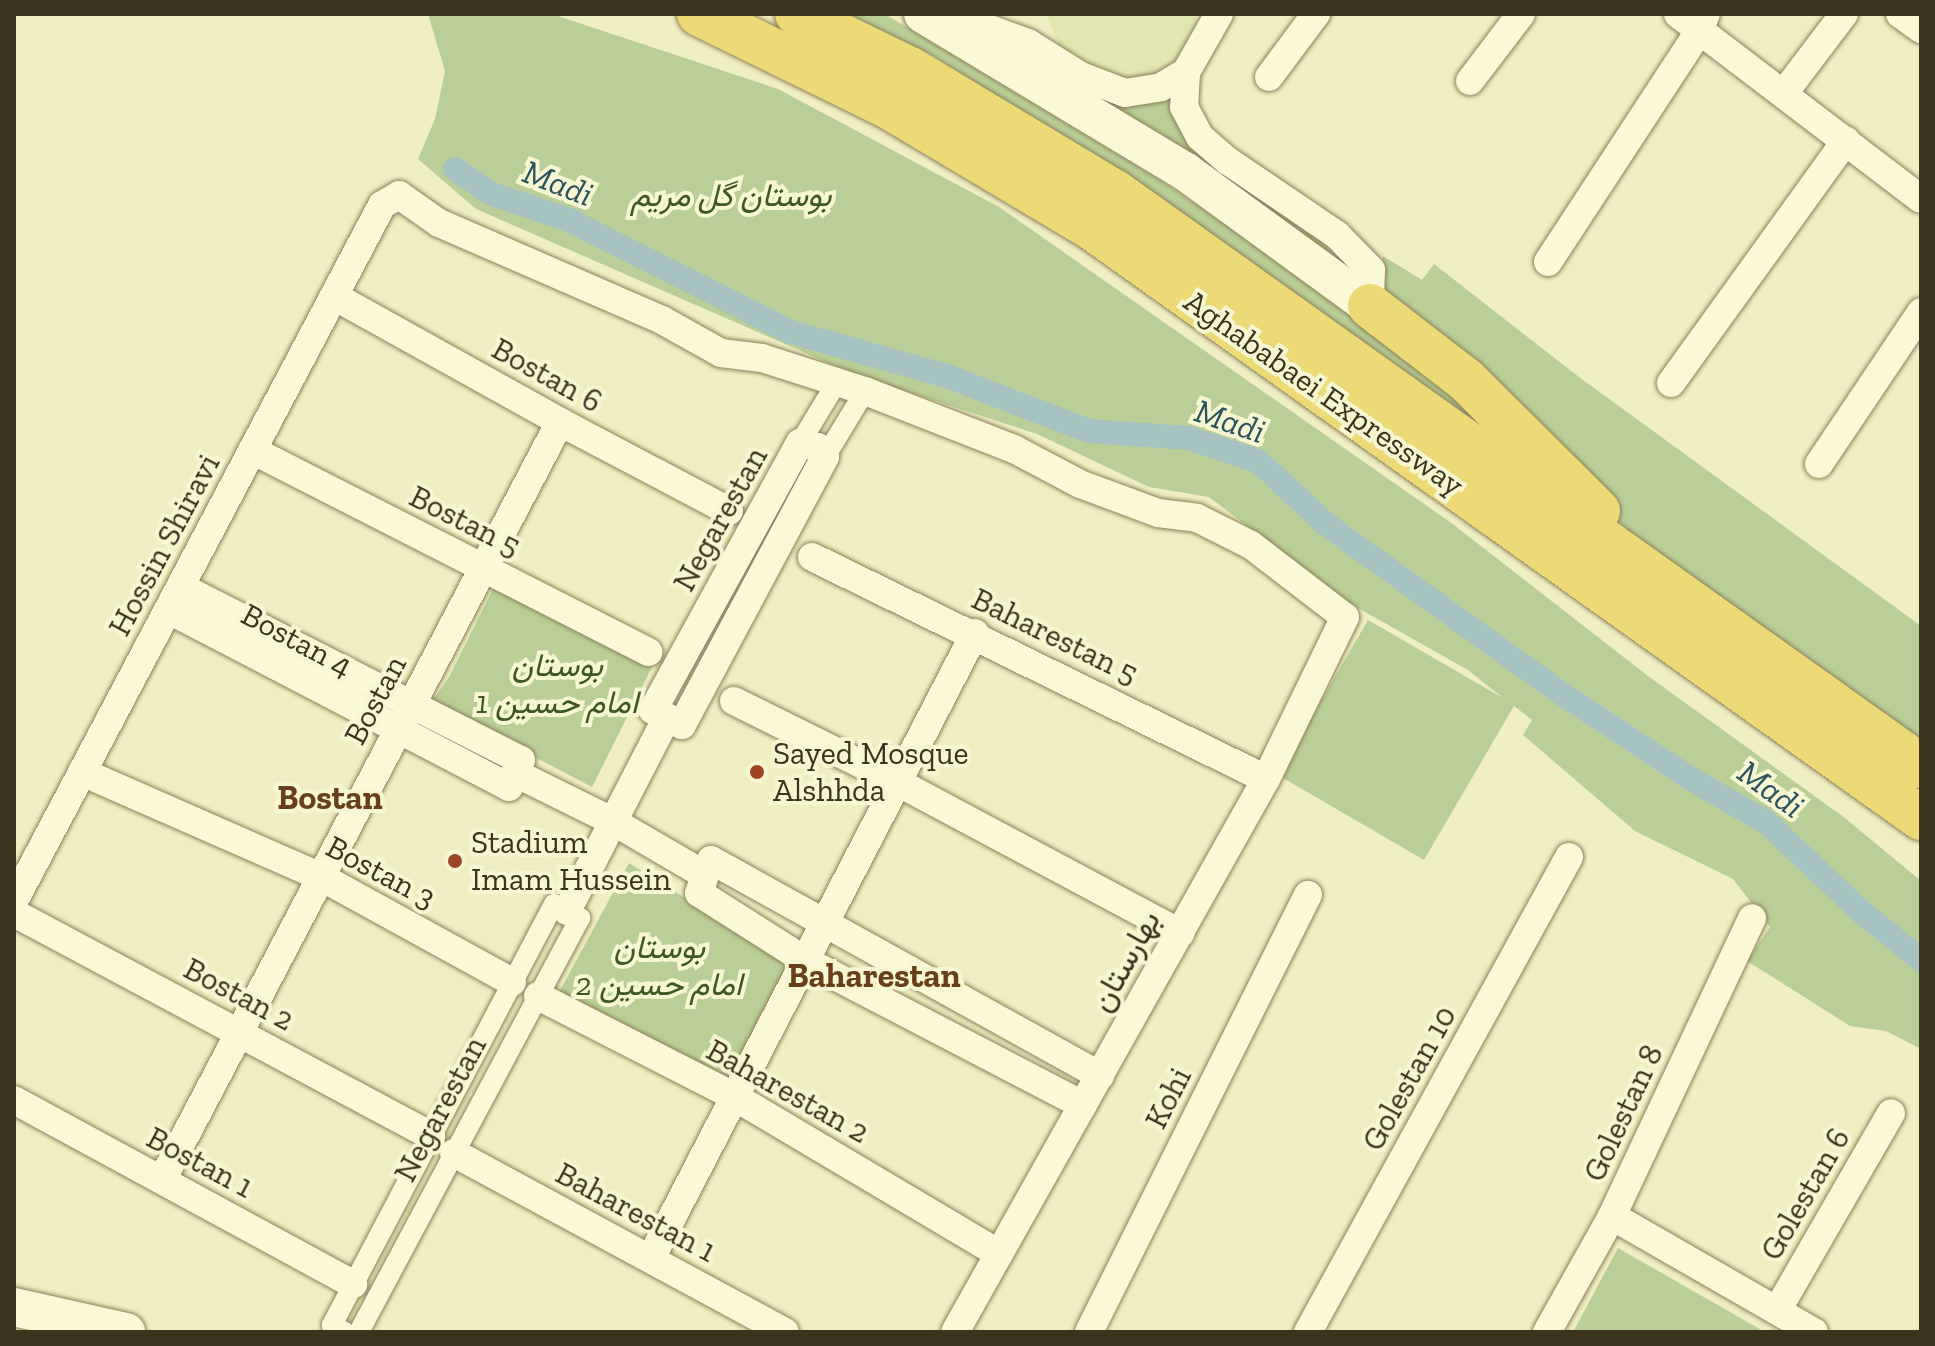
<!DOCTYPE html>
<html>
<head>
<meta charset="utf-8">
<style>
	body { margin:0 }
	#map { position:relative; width:1935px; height:1346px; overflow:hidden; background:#f0eec3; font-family:"Zilla Slab",Vazirmatn,serif }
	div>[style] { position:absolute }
	.farmland>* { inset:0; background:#e2e6b0 }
	.green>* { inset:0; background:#bacf97 }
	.canal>* { height:24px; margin:-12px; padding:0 12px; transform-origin:12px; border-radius:12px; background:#a6c3c1 }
	.roads { filter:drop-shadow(0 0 2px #8b8059) drop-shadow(0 0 2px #8b8059) }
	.pedestrian>* { height:20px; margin:-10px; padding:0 10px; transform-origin:10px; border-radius:10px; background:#faf8d7 }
	.minor>* { height:28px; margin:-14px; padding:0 14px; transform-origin:14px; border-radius:14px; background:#faf8d7 }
	.secondary>* { height:38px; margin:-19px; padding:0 19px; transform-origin:19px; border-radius:19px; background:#faf8d7 }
	.trunk>* { height:44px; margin:-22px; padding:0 22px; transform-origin:22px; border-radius:22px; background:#ecda76 }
	.dots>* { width:22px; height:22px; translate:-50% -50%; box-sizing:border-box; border:4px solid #f7f6d3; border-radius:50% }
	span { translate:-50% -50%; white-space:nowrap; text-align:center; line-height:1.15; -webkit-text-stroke:8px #f7f6d3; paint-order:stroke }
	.park-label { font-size:32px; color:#3e5823; font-style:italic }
	.street-label { font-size:32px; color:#3b331e }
	.poi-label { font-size:32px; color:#3b331e }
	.left { translate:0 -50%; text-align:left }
	.water-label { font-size:34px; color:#2c535b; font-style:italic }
	.neighbourhood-label { font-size:34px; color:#693f1b; font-weight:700 }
	.frame { position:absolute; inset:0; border:16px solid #3b331e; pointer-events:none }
</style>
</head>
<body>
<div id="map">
	<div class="farmland">
		<div style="clip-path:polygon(1046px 14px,1195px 14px,1199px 32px,1181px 67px,1124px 86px,1064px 58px)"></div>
	</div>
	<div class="green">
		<div style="clip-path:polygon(428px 14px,552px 14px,778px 89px,999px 207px,1450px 522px,1648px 676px,1845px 818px,1921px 881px,1921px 1049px,1886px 1031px,1850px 1026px,1747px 961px,1770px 927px,1733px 879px,1635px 831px,1523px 735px,1532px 720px,1514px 706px,1424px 860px,1278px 775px,1368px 620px,1503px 698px,1468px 670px,1349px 603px,1209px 497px,1149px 487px,1037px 434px,856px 375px,476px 209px,418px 159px,435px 119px,445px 71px)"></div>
		<div style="clip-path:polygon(844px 14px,885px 14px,1156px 177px,1337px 301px,1464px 403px,1556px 487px,1121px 178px,934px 56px)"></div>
		<div style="clip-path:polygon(1056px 71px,1175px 90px,1180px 125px,1195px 156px,1318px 239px,1360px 280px)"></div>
		<div style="clip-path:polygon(1383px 256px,1422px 280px,1434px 264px,1579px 377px,1921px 626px,1921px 755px,1660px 564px,1574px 474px,1380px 302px)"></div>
		<div style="clip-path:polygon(501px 573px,659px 653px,592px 787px,431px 703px,449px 677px)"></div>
		<div style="clip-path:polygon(629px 863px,793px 965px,725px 1079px,557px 996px)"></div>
		<div style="clip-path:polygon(1618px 1248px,1765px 1332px,1573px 1332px)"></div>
	</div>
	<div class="canal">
		<div style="left:455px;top:169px;width:45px;rotate:34deg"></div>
		<div style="left:492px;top:194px;width:81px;rotate:18.7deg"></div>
		<div style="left:569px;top:220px;width:249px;rotate:26.8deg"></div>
		<div style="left:791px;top:332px;width:162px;rotate:15.8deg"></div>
		<div style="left:947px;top:376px;width:152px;rotate:21.2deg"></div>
		<div style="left:1089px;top:431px;width:99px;rotate:4deg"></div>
		<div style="left:1188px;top:438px;width:74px;rotate:18.2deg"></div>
		<div style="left:1258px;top:461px;width:94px;rotate:42.8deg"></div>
		<div style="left:1327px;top:525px;width:281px;rotate:35.7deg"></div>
		<div style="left:1555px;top:689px;width:163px;rotate:33.5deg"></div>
		<div style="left:1691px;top:779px;width:86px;rotate:29.8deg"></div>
		<div style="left:1766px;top:822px;width:133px;rotate:43.2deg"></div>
		<div style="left:1863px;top:913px;width:75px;rotate:39deg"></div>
	</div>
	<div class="roads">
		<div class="pedestrian">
			<div style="left:800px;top:443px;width:71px;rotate:-58.8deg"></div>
			<div style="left:825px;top:457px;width:77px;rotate:-58.8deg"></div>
			<div style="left:345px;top:1332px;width:15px;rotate:-152deg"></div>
			<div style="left:332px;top:1325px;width:476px;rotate:-62.2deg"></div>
			<div style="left:554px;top:904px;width:30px;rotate:28deg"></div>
			<div style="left:580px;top:918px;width:469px;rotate:118.1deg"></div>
		</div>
		<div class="minor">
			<div style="left:1219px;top:14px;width:67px;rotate:119.6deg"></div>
			<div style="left:1186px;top:72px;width:35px;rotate:93deg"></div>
			<div style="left:1184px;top:107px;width:34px;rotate:62deg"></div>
			<div style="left:1200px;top:137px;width:37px;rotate:41deg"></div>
			<div style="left:1228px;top:161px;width:132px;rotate:34.2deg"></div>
			<div style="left:1337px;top:235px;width:49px;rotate:45.8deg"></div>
			<div style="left:1371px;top:270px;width:36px;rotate:92deg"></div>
			<div style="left:1678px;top:14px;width:305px;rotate:37.3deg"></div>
			<div style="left:1900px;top:14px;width:26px;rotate:36deg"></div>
			<div style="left:944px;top:18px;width:29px;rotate:10deg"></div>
			<div style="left:973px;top:23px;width:59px;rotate:20deg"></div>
			<div style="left:1028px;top:43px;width:62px;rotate:31.9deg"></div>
			<div style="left:1081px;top:76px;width:47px;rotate:21.1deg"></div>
			<div style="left:1125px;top:93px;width:36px;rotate:-9deg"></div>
			<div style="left:1161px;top:87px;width:29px;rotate:-31deg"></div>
			<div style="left:1269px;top:77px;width:79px;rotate:-53.3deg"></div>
			<div style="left:1470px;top:81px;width:84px;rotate:-52.7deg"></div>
			<div style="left:1784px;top:93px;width:99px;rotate:-52.8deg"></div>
			<div style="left:1548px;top:262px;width:276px;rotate:-56.8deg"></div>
			<div style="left:1699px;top:31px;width:18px;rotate:-68deg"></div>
			<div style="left:334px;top:296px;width:259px;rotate:29.1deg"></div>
			<div style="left:560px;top:422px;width:191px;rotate:27.8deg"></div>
			<div style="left:1671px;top:383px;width:299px;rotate:-54.2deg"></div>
			<div style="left:800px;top:443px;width:18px;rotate:13deg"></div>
			<div style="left:818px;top:447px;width:12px;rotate:55deg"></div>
			<div style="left:825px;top:457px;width:304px;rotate:118.1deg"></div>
			<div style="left:682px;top:725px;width:33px;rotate:-153deg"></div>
			<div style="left:653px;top:710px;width:305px;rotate:-61.2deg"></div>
			<div style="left:252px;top:450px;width:445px;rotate:27deg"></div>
			<div style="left:1819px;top:464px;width:183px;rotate:-56.1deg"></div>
			<div style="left:812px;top:557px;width:505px;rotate:26.06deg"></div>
			<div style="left:181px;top:587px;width:381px;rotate:27deg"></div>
			<div style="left:521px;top:760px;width:14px;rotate:115deg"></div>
			<div style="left:169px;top:610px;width:383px;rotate:27.5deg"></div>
			<div style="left:509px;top:787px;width:15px;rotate:-67deg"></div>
			<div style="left:515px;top:773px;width:110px;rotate:26.3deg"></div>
			<div style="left:614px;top:822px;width:105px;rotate:30.2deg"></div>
			<div style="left:705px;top:875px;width:16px;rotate:-68deg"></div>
			<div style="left:711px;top:860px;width:445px;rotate:29deg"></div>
			<div style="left:734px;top:701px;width:184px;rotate:26.4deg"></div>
			<div style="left:899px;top:783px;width:319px;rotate:28.1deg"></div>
			<div style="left:82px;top:772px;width:261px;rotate:23.7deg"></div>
			<div style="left:321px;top:877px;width:218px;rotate:28.8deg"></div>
			<div style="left:705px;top:875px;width:19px;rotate:108deg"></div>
			<div style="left:699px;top:893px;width:127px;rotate:32.4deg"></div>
			<div style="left:806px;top:961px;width:312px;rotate:27.5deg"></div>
			<div style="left:14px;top:901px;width:787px;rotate:-62.13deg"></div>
			<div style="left:382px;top:205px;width:20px;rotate:-30deg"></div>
			<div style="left:399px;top:195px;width:49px;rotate:35deg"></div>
			<div style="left:439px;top:223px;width:243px;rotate:23.5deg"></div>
			<div style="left:662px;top:320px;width:68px;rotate:29.2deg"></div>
			<div style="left:721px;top:353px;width:41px;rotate:7deg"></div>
			<div style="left:762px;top:358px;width:108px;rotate:17.8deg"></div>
			<div style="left:865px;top:391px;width:160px;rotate:21.3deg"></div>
			<div style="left:1014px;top:449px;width:75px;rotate:27.9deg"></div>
			<div style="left:1080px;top:484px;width:83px;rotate:20.4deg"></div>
			<div style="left:1158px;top:513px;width:39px;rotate:7deg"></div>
			<div style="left:1197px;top:518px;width:60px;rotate:26.6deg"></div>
			<div style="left:1251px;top:545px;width:118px;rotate:37.5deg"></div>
			<div style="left:1345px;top:617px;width:180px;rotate:116deg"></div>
			<div style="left:1266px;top:779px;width:634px;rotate:119.35deg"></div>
			<div style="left:567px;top:911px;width:218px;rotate:-62.7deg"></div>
			<div style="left:14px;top:913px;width:473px;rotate:28.1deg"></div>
			<div style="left:538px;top:996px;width:221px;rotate:27.1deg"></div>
			<div style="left:735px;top:1097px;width:307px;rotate:30.7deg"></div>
			<div style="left:14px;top:1100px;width:386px;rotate:28.5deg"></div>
			<div style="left:454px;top:1153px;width:376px;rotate:28.4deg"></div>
			<div style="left:162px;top:1180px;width:856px;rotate:-62.3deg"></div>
			<div style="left:1612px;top:1216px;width:233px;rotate:29.9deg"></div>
			<div style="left:651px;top:1258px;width:704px;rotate:-62.6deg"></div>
			<div style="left:1778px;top:1309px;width:226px;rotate:-60deg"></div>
			<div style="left:1089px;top:1332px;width:489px;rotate:-63.4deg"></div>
			<div style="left:1308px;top:1332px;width:542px;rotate:-61.21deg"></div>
			<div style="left:1547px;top:1332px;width:133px;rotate:-60.7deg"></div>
			<div style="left:1612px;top:1216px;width:329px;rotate:-64.8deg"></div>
		</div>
		<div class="secondary">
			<div style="left:923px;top:14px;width:307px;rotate:31deg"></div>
			<div style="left:1186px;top:172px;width:228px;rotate:36.1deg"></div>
			<div style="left:14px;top:1307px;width:115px;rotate:12.6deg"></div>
		</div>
		<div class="trunk">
			<div style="left:699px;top:14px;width:212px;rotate:26.1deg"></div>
			<div style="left:889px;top:107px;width:236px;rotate:30.8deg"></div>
			<div style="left:1092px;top:228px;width:1018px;rotate:35.44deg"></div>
			<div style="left:797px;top:14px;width:126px;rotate:26deg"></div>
			<div style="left:910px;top:69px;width:239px;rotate:31deg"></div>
			<div style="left:1115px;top:192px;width:990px;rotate:35.46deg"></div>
			<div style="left:1370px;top:306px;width:121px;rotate:37.6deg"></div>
			<div style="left:1466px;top:380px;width:186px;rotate:44.8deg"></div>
		</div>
	</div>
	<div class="dots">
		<div style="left:757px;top:772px;background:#9d4326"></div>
		<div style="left:455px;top:861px;background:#9d4326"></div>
	</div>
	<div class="park-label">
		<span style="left:731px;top:195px">بوستان گل مریم</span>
		<span style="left:557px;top:684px">بوستان<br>امام حسین 1</span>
		<span style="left:659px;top:966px">بوستان<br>امام حسین 2</span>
	</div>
	<div class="street-label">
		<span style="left:547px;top:375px;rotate:29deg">Bostan 6</span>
		<span style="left:1324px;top:393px;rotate:35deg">Aghababaei Expressway</span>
		<span style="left:720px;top:519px;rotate:-61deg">Negarestan</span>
		<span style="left:465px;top:521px;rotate:27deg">Bostan 5</span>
		<span style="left:164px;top:545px;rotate:-62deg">Hossin Shiravi</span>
		<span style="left:1055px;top:636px;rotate:26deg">Baharestan 5</span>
		<span style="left:297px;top:640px;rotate:28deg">Bostan 4</span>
		<span style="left:375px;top:700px;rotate:-62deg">Bostan</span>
		<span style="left:381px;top:872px;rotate:28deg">Bostan 3</span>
		<span style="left:1125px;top:961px;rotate:-61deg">بهارستان</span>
		<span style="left:239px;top:994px;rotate:28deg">Bostan 2</span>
		<span style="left:1409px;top:1078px;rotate:-61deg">Golestan 10</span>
		<span style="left:788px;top:1091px;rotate:29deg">Baharestan 2</span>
		<span style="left:1168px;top:1098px;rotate:-63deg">Kohi</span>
		<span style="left:440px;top:1109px;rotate:-62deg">Negarestan</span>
		<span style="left:1623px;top:1113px;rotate:-65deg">Golestan 8</span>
		<span style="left:200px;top:1162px;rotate:28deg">Bostan 1</span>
		<span style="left:1805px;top:1194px;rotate:-60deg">Golestan 6</span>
		<span style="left:636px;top:1212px;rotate:28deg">Baharestan 1</span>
	</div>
	<div class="poi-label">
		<span class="left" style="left:773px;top:772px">Sayed Mosque<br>Alshhda</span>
		<span class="left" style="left:471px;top:861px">Stadium<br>Imam Hussein</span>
	</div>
	<div class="water-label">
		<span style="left:558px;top:183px;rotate:21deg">Madi</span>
		<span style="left:1230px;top:421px;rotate:19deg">Madi</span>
		<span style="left:1771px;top:789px;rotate:36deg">Madi</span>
	</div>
	<div class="neighbourhood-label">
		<span style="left:330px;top:798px">Bostan</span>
		<span style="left:874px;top:976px">Baharestan</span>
	</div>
	<div class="frame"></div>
</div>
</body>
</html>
